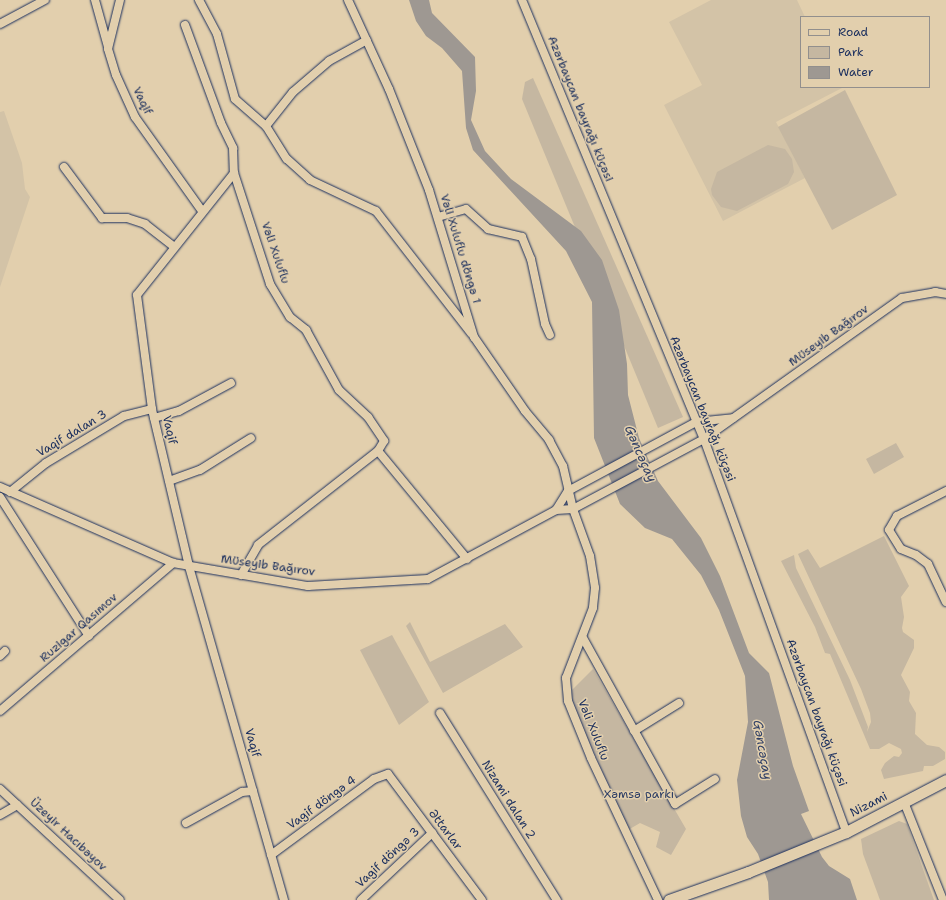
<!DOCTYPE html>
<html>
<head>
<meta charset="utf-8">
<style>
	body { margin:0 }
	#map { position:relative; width:946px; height:900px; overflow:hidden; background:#e2cfad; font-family:"Shantell Sans",sans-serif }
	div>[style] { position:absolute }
	.built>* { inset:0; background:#d3c3a7 }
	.green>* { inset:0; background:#c5b7a1 }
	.water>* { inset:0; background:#9e9892 }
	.roads { filter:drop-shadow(0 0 1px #1b2f5e) drop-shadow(0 0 1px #1b2f5e) }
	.minor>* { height:8px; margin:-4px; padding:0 4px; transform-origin:4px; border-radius:4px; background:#e2cfad }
	.major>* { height:11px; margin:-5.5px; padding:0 5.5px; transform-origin:5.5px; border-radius:5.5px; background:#e2cfad }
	span { translate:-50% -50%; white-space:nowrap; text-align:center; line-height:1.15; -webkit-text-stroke:3px #e2cfad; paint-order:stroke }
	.street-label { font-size:12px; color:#1b2f5e }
	.park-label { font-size:12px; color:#2c3d65 }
	.water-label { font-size:13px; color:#2f3f66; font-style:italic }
	.legend { position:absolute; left:800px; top:16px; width:130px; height:72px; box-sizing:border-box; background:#e2cfad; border:1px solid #928f8d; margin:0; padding:5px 7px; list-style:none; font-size:12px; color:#1b2f5e }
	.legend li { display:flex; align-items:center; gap:8px; height:20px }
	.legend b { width:20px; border:1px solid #928f8d }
</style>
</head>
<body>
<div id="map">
	<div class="built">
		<div style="clip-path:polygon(711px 0,797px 0,805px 17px,801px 17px,801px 87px,842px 88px,776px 122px,805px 178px,723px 221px,664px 105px,702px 85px,669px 22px)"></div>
		<div style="clip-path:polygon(4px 111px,22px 163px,25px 189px,30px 197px,0 287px,0 112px)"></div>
	</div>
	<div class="green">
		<div style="clip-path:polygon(533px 78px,683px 417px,658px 428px,522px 99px,525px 82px)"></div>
		<div style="clip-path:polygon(845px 90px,897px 195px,832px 230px,778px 127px)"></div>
		<div style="clip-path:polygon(768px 145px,785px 149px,792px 159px,794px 172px,788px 184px,737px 211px,721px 207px,712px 195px,711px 189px,717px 172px)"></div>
		<div style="clip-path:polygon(896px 443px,904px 457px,874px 474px,866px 459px)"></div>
		<div style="clip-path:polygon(884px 536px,909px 586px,901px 597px,904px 617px,902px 628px,903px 632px,914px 640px,914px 648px,901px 675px,910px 692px,909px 701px,916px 713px,915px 734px,927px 745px,939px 747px,945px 752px,945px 759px,933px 766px,924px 766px,923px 771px,884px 779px,881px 770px,885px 763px,894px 756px,899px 757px,902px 753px,901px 749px,889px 743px,879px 749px,870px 749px,830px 654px,825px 653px,815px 627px,781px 561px,794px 555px,796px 568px,850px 680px,868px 727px,867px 732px,871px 722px,870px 713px,861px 689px,798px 554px,808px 549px,820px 568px)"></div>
		<div style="clip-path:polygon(410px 622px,430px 662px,505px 624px,523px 647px,443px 693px,406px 626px)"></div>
		<div style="clip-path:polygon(392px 635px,429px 702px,399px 725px,360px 650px)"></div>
		<div style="clip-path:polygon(593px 669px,686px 829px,671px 855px,656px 847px,660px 832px,640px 823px,628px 830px,571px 701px,572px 690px)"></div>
		<div style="clip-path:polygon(899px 821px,907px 824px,934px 900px,880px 900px,863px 854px,861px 839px)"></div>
	</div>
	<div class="water">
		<div style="clip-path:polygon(409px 0,429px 0,432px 13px,475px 57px,476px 91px,471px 120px,485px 151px,511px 179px,581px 231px,602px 260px,619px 310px,627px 364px,628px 395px,639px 438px,658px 481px,701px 538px,720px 576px,749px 653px,769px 673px,793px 766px,809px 811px,801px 814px,822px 857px,829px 866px,850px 879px,857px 900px,769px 900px,768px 882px,758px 854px,747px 837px,741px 816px,737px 780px,748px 722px,745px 676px,719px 610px,701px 575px,672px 539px,645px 528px,620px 504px,594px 438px,592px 302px,566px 251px,473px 150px,466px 128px,462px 71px,442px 48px,426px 36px,416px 21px)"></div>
	</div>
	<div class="roads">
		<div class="minor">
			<div style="left:95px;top:0;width:49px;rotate:74.5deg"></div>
			<div style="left:120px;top:0;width:50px;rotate:103.8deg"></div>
			<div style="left:108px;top:49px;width:27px;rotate:73deg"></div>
			<div style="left:116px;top:75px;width:46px;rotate:65.7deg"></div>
			<div style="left:135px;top:117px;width:115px;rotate:54.5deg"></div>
			<div style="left:199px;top:0;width:38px;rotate:62deg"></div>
			<div style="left:217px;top:34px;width:67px;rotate:74.5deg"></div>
			<div style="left:235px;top:99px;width:41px;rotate:41.1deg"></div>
			<div style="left:266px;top:126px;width:39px;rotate:58deg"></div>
			<div style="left:287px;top:159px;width:31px;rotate:42deg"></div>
			<div style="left:310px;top:180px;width:73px;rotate:25.2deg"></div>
			<div style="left:376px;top:211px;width:155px;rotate:52.1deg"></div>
			<div style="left:348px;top:0;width:98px;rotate:65.3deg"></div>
			<div style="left:389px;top:89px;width:109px;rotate:68.4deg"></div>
			<div style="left:429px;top:190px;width:154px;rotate:73deg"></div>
			<div style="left:474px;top:337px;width:90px;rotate:55.4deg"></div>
			<div style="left:525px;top:411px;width:38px;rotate:50deg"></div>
			<div style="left:549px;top:440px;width:30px;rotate:62deg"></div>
			<div style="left:563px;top:466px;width:44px;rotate:76.9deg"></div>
			<div style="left:573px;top:509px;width:50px;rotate:70.1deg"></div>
			<div style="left:590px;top:556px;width:32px;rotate:81deg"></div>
			<div style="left:595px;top:588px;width:20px;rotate:96deg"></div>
			<div style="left:593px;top:608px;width:75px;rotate:111.1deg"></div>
			<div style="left:566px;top:678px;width:23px;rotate:85deg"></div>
			<div style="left:568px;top:701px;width:61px;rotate:68deg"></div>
			<div style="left:591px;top:758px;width:157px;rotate:64.7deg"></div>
			<div style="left:522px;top:0;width:475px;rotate:67.5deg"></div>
			<div style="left:704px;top:439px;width:418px;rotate:70.1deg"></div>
			<div style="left:0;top:24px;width:51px;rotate:-28.1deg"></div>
			<div style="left:185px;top:25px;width:104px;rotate:69.8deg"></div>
			<div style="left:221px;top:123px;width:28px;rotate:64deg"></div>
			<div style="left:233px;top:148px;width:25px;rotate:88deg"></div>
			<div style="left:266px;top:126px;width:43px;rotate:-51.5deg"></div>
			<div style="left:293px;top:92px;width:48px;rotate:-40.7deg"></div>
			<div style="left:329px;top:61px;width:43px;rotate:-28.9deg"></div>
			<div style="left:64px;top:167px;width:64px;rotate:53.3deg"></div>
			<div style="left:102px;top:218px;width:25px"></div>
			<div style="left:127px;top:218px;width:19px;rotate:18deg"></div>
			<div style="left:145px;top:224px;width:37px;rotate:38deg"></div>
			<div style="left:438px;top:217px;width:29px;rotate:-16deg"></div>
			<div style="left:466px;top:209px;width:30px;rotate:42deg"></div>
			<div style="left:488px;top:229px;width:35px;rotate:13deg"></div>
			<div style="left:522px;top:237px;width:24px;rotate:68deg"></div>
			<div style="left:531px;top:259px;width:66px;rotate:77.8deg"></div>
			<div style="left:545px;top:324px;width:12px;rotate:66deg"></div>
			<div style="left:154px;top:418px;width:26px;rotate:-16deg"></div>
			<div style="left:179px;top:411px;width:59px;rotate:-28.3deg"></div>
			<div style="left:169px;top:481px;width:33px;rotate:-20deg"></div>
			<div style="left:200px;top:470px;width:60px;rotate:-32.1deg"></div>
			<div style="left:0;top:487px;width:189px;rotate:23.7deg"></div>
			<div style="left:173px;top:563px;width:137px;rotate:9.7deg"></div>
			<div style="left:308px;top:586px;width:120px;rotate:-3.3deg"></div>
			<div style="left:428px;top:579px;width:145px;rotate:-28.3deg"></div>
			<div style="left:556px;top:510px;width:17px;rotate:-3deg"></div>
			<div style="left:573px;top:509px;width:149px;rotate:-28.1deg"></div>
			<div style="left:704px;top:439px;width:243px;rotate:-35.5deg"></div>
			<div style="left:902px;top:298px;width:34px;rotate:-10deg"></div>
			<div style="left:935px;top:292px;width:11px;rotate:10deg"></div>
			<div style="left:946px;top:491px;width:55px;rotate:153deg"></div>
			<div style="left:897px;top:516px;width:16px;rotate:120deg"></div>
			<div style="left:889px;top:530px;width:22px;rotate:58deg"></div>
			<div style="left:901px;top:549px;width:16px;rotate:22deg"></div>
			<div style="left:916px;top:555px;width:15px;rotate:37deg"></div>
			<div style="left:928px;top:564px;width:42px;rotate:64.7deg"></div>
			<div style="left:10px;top:492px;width:46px;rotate:-38.9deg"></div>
			<div style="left:46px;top:463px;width:91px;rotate:-31.1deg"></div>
			<div style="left:124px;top:416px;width:29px;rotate:-14deg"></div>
			<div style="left:0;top:497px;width:165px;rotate:57.4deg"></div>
			<div style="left:556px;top:510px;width:22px;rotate:-58deg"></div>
			<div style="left:568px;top:491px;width:145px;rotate:-28.3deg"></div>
			<div style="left:696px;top:422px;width:37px;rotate:-6deg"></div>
			<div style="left:241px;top:575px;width:34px;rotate:-60deg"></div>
			<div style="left:258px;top:545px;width:152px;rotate:-38.1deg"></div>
			<div style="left:583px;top:638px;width:190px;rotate:61deg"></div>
			<div style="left:675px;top:804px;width:47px;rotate:-32deg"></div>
			<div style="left:0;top:656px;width:7px;rotate:-45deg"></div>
			<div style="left:0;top:711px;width:228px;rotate:-40.5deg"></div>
			<div style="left:440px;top:713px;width:221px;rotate:58deg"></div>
			<div style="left:634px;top:731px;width:53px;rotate:-31.9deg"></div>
			<div style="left:0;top:789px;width:163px;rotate:42.8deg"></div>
			<div style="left:904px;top:802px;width:105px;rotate:68.3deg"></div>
			<div style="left:0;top:815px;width:20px;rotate:-30deg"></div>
			<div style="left:186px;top:823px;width:64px;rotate:-29deg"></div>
			<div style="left:242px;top:792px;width:11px;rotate:-5deg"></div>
			<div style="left:271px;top:855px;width:128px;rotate:-36.4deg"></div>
			<div style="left:374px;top:779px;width:15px;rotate:-20deg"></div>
			<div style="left:388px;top:774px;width:157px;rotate:53.3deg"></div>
			<div style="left:284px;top:900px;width:347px;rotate:-105.9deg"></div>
			<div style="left:189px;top:566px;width:161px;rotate:-103.3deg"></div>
			<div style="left:152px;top:409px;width:115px;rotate:-97.5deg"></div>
			<div style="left:137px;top:295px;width:156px;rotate:-51.5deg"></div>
			<div style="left:234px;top:173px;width:117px;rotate:72deg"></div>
			<div style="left:270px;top:284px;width:39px;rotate:59deg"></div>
			<div style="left:290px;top:317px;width:21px;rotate:39deg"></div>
			<div style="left:306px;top:330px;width:68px;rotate:61.2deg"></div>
			<div style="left:339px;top:390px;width:40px;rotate:43deg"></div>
			<div style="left:368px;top:417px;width:29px;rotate:56deg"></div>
			<div style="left:384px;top:441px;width:12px;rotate:121deg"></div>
			<div style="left:378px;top:451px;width:140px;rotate:50.5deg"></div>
			<div style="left:361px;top:900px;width:98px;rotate:-43.3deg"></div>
		</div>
		<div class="major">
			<div style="left:669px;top:900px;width:84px;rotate:-19.5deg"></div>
			<div style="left:748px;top:872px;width:106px;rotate:-22.2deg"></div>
			<div style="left:846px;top:832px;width:113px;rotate:-27.5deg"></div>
		</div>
	</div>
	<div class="street-label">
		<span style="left:142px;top:101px;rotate:64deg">Vaqif</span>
		<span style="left:580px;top:109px;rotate:68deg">Azərbaycan bayrağı küçəsi</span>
		<span style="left:460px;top:249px;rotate:73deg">Vəli Xuluflu döngə 1</span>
		<span style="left:275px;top:253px;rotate:71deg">Vəli Xuluflu</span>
		<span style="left:829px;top:336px;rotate:-36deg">Müseyib Bağırov</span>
		<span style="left:702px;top:409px;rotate:68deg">Azərbaycan bayrağı küçəsi</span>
		<span style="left:169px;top:430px;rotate:77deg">Vaqif</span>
		<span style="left:72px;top:434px;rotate:-31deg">Vaqif dalan 3</span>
		<span style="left:268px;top:566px;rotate:8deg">Müseyib Bağırov</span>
		<span style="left:79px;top:628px;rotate:-41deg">Ruzigar Qasımov</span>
		<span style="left:816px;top:713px;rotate:70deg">Azərbaycan bayrağı küçəsi</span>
		<span style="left:593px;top:730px;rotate:68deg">Vəli Xuluflu</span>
		<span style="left:252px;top:743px;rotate:74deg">Vaqif</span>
		<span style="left:508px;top:800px;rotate:58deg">Nizami dalan 2</span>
		<span style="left:322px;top:803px;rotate:-36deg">Vagif döngə 4</span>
		<span style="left:869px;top:805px;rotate:-27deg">Nizami</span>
		<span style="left:445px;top:830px;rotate:53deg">Əttarlar</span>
		<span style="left:68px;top:835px;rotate:43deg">Üzeyir Hacıbəyov</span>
		<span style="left:388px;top:858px;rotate:-43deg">Vagif döngə 3</span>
	</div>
	<div class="park-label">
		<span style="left:639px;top:795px">Xəmsə parkı</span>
	</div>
	<div class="water-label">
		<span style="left:640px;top:454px;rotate:66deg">Gəncəçay</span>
		<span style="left:762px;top:750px;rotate:80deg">Gəncəçay</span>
	</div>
	<ul class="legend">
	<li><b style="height:5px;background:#e2cfad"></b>Road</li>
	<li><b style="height:11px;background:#c5b7a1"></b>Park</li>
	<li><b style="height:11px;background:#9e9892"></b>Water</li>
	</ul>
</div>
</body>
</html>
